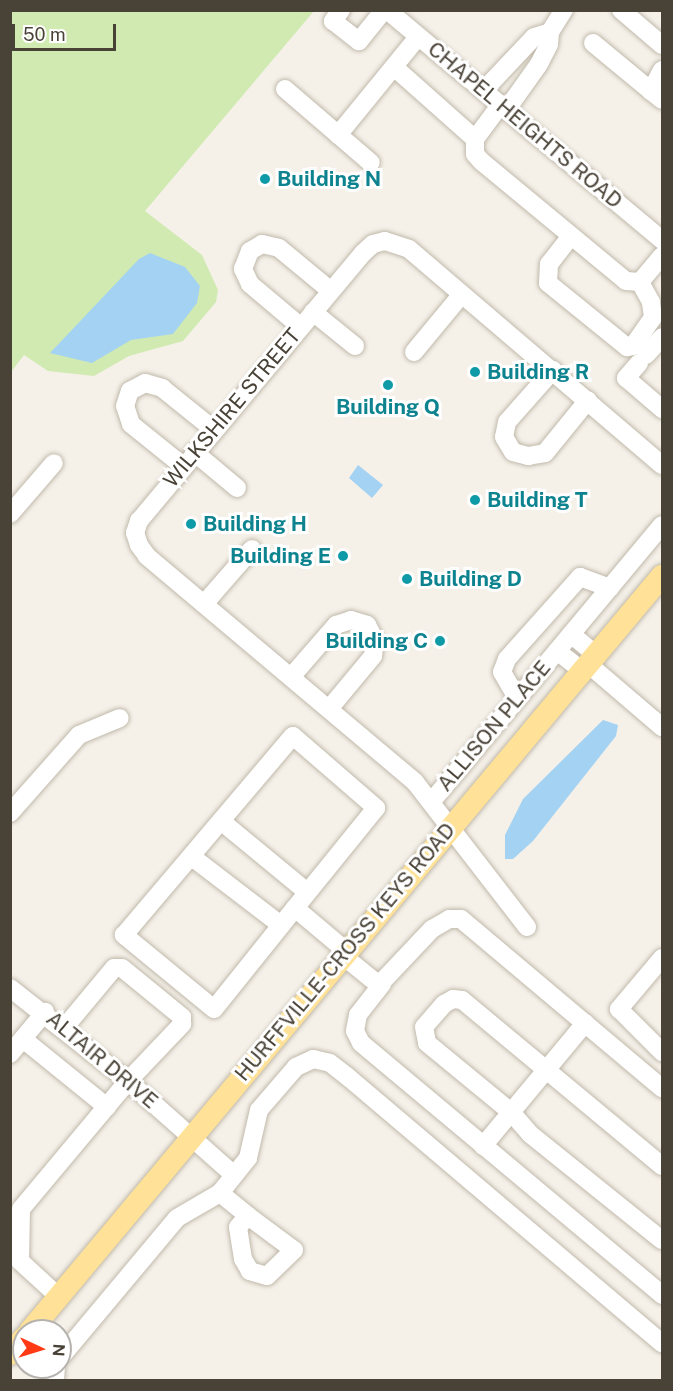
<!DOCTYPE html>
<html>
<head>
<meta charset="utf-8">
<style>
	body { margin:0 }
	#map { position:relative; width:673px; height:1391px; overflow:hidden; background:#f5f1e9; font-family:"Public Sans",sans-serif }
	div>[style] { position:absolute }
	.green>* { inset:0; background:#d0eab1 }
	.water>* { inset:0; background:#a4d2f3 }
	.roads { filter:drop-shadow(0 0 2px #c1b9ab) drop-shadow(0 0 2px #c1b9ab) }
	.minor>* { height:18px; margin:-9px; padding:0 9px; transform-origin:9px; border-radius:9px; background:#fff }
	.major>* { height:22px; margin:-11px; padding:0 11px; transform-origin:11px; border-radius:11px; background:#ffe297 }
	.dots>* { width:16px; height:16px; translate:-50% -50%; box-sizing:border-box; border:3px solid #fff; border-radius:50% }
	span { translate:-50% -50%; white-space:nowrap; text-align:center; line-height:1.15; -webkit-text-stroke:6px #fff; paint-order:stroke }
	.street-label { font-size:21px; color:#494237 }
	.culture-label { font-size:21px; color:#0d838f; font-weight:700 }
	.left { translate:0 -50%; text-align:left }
	.right { translate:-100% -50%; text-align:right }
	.frame { position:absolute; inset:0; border:12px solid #494237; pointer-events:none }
	.north { position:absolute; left:12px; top:1319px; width:60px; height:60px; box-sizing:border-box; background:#fff; border:2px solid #b6b3af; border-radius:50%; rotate:94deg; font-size:16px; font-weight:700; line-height:24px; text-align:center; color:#494237 }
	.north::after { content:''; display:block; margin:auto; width:21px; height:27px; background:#ff3a15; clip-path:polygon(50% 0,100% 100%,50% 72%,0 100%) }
	.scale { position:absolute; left:12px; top:24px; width:104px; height:27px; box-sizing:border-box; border:3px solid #494237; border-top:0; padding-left:8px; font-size:18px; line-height:21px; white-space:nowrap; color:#494237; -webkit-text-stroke:4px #fff; paint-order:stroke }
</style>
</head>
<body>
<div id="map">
	<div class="green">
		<div style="clip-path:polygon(11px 11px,314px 11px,145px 211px,202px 255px,218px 290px,216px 302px,183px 341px,129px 356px,94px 376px,48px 371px,24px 355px,11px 372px)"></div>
	</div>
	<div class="water">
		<div style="clip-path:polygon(150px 253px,185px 267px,200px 286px,197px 303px,173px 334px,131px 340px,92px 363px,50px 353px,139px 259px)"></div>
		<div style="clip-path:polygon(358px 465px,383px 485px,372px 498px,349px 478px)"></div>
		<div style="clip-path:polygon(603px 720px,618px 725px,616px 736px,533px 841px,513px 859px,505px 859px,505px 835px,523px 799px)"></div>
	</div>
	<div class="roads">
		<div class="minor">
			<div style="left:341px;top:10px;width:14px;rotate:126deg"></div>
			<div style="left:333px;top:21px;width:33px;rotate:38deg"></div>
			<div style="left:359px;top:41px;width:40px;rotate:-51deg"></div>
			<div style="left:387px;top:10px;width:359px;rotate:39.9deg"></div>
			<div style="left:621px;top:10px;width:54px;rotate:40.5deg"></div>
			<div style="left:593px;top:43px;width:75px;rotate:39.6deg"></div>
			<div style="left:394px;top:67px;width:108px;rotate:41.6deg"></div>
			<div style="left:662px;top:70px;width:24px;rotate:118deg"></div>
			<div style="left:651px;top:91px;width:14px;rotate:39deg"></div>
			<div style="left:285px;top:89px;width:113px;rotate:40.7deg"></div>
			<div style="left:485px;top:89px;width:71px;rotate:-46.7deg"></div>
			<div style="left:534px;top:37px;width:17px;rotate:-17deg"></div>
			<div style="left:550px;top:32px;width:26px;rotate:-58deg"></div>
			<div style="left:501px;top:104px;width:44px;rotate:126.6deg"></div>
			<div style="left:475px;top:139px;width:15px;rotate:90deg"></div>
			<div style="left:475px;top:154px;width:9px;rotate:49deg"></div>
			<div style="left:481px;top:161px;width:188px;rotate:39.6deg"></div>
			<div style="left:626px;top:281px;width:14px;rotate:4deg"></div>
			<div style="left:640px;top:282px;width:34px;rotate:-50deg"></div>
			<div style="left:507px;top:109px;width:55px;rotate:-54.6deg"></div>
			<div style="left:539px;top:64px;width:22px;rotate:-63deg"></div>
			<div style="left:549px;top:44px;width:12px;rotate:-85deg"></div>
			<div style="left:338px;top:135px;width:127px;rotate:-50.8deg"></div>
			<div style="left:571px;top:236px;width:36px;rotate:128deg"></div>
			<div style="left:549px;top:264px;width:19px;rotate:93deg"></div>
			<div style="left:548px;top:283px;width:102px;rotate:39deg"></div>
			<div style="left:627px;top:347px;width:6px;rotate:-9deg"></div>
			<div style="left:633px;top:346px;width:35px;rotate:-55deg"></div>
			<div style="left:653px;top:317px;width:15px;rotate:-98deg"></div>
			<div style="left:651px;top:302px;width:23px;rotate:-119deg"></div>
			<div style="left:313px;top:312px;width:54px;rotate:39deg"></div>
			<div style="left:301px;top:327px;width:67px;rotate:-139.9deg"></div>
			<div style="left:250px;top:284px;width:17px;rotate:-115deg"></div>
			<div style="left:243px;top:269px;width:19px;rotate:-69deg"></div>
			<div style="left:250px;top:251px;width:14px;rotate:-30deg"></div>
			<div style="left:262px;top:244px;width:17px;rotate:13deg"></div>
			<div style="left:279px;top:248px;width:67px;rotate:39.6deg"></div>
			<div style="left:414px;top:352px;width:75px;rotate:-50.4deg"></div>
			<div style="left:646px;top:355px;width:24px;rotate:-48deg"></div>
			<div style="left:639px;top:363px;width:20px;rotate:131deg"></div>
			<div style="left:626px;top:378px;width:48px;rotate:40.7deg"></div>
			<div style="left:553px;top:370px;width:69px;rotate:131.5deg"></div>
			<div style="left:507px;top:422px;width:15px;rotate:101deg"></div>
			<div style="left:504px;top:437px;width:17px;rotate:59deg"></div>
			<div style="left:513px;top:452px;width:16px;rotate:15deg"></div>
			<div style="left:528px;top:456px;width:17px;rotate:-10deg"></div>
			<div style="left:545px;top:453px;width:68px;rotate:-50.9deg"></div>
			<div style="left:194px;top:452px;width:56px;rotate:39.9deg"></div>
			<div style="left:183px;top:466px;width:67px;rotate:-141.1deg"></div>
			<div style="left:131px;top:424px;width:19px;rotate:-108deg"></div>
			<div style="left:125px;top:406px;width:16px;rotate:-72deg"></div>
			<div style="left:130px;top:391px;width:17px;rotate:-28deg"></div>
			<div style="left:145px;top:383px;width:18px;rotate:16deg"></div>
			<div style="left:162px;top:388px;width:67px;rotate:38.9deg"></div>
			<div style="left:10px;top:514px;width:67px;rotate:-49.2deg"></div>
			<div style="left:204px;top:604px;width:73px;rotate:-48.9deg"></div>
			<div style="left:571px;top:634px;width:31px;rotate:40deg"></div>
			<div style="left:557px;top:651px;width:31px;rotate:38deg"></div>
			<div style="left:587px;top:663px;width:99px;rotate:40.5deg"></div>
			<div style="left:291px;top:677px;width:69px;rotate:-49.1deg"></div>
			<div style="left:336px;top:625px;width:16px;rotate:-18deg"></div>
			<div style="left:351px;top:620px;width:17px;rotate:17deg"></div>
			<div style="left:367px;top:625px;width:17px;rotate:62deg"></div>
			<div style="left:375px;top:640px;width:16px;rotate:97deg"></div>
			<div style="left:373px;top:656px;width:69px;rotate:129.7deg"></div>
			<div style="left:517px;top:698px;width:30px;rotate:-120deg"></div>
			<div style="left:502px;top:672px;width:14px;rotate:-69deg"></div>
			<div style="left:507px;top:659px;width:110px;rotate:-48.3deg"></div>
			<div style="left:580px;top:577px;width:32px;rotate:20deg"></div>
			<div style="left:432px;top:801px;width:359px;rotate:-50.2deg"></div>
			<div style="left:10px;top:813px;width:104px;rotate:-48.5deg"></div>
			<div style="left:79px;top:735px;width:44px;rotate:-22.5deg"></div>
			<div style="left:221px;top:821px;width:112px;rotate:39.5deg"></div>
			<div style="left:192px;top:857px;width:112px;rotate:37.4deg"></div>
			<div style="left:295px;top:908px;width:129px;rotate:128.7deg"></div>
			<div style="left:214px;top:1009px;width:117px;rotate:-140.6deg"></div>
			<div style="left:124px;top:935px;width:261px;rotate:-49.7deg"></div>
			<div style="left:293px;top:736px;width:110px;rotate:40.9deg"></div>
			<div style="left:376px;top:808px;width:129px;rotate:129deg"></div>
			<div style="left:295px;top:908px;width:67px;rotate:40.1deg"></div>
			<div style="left:527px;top:927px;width:183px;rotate:-127.7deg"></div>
			<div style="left:415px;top:782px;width:351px;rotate:-139.9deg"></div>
			<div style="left:147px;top:556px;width:14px;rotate:-126deg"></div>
			<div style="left:139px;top:545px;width:13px;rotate:-108deg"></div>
			<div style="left:135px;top:533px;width:13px;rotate:-72deg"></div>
			<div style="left:139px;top:521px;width:349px;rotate:-50.1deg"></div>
			<div style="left:363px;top:253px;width:13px;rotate:-42deg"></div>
			<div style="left:373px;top:244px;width:12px;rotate:-14deg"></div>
			<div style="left:385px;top:241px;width:25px;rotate:18deg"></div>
			<div style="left:409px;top:249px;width:333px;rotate:40.5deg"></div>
			<div style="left:342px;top:955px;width:48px;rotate:39deg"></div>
			<div style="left:379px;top:985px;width:77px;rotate:-46.6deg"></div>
			<div style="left:432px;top:929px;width:20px;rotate:-30deg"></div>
			<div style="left:449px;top:919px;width:12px"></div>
			<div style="left:461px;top:919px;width:263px;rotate:40.1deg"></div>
			<div style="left:662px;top:958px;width:67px;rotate:130.1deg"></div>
			<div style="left:619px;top:1009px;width:61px;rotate:45deg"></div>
			<div style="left:382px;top:984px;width:39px;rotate:128deg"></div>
			<div style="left:358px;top:1015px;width:16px;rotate:101deg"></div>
			<div style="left:355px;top:1031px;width:13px;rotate:63deg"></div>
			<div style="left:361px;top:1043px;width:393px;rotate:39.9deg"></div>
			<div style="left:10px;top:988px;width:150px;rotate:38.2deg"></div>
			<div style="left:128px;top:1081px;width:142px;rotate:41.6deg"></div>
			<div style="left:23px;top:1039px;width:108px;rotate:39deg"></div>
			<div style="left:10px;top:1054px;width:55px;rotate:-50.2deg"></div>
			<div style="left:483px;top:1146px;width:160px;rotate:-50.3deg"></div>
			<div style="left:662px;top:1166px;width:260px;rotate:-140.3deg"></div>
			<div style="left:462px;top:1000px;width:9px;rotate:-174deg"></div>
			<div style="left:453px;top:999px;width:10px;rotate:151deg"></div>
			<div style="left:444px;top:1004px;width:30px;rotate:131deg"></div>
			<div style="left:424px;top:1027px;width:16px;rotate:79deg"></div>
			<div style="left:427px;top:1043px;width:109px;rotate:39.4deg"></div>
			<div style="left:511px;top:1112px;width:29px;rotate:49deg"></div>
			<div style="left:530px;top:1134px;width:169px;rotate:38.8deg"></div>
			<div style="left:220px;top:1193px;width:36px;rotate:39deg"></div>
			<div style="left:248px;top:1216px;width:57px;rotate:36.5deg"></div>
			<div style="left:294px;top:1250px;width:37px;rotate:136deg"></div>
			<div style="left:267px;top:1276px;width:18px;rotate:-164deg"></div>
			<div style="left:250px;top:1271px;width:14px;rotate:-120deg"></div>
			<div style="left:243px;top:1259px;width:32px;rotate:-99deg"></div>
			<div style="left:238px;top:1227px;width:15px;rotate:-48deg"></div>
			<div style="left:58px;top:1296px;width:52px;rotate:-137.4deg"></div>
			<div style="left:20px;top:1261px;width:52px;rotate:-88.9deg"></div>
			<div style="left:21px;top:1209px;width:167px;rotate:-50.1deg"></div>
			<div style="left:128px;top:1081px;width:79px;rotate:-46.5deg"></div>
			<div style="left:182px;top:1024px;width:7px;rotate:-90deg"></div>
			<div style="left:182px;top:1017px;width:77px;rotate:-140.8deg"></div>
			<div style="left:122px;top:968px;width:8px;rotate:180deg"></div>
			<div style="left:114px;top:968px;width:78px;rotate:129.8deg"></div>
			<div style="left:60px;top:1358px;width:182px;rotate:-50.1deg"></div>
			<div style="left:177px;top:1218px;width:50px;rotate:-30.2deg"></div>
			<div style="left:220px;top:1193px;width:45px;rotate:-51.3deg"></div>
			<div style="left:248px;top:1158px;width:49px;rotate:-77.1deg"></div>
			<div style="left:259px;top:1110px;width:57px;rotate:-49.3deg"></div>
			<div style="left:296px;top:1067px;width:19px;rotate:-25deg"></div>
			<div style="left:313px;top:1059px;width:17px;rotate:13deg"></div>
			<div style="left:330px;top:1063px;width:23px;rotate:38deg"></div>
			<div style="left:348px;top:1077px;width:412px;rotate:40.3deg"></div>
			<div style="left:55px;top:1380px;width:13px;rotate:-86deg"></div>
		</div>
		<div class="major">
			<div style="left:30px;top:1331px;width:985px;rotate:-50.07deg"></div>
			<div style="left:10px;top:1354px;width:21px;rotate:-49deg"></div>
		</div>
	</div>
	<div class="dots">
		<div style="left:265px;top:179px;background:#0f9aa8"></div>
		<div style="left:475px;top:372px;background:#0f9aa8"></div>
		<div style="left:388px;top:385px;background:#0f9aa8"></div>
		<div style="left:475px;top:500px;background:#0f9aa8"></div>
		<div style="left:191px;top:524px;background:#0f9aa8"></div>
		<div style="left:343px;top:556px;background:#0f9aa8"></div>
		<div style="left:407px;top:579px;background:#0f9aa8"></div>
		<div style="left:440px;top:641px;background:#0f9aa8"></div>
	</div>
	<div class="street-label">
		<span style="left:525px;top:125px;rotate:40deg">CHAPEL HEIGHTS ROAD</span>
		<span style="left:232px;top:408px;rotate:-50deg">WILKSHIRE STREET</span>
		<span style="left:494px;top:726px;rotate:-50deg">ALLISON PLACE</span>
		<span style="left:345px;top:952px;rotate:-50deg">HURFFVILLE-CROSS KEYS ROAD</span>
		<span style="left:102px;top:1060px;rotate:40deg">ALTAIR DRIVE</span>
	</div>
	<div class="culture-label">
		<span class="left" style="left:277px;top:179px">Building N</span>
		<span class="left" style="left:487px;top:372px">Building R</span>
		<span style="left:388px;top:407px">Building Q</span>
		<span class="left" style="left:487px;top:500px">Building T</span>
		<span class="left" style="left:203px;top:524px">Building H</span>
		<span class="right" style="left:331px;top:556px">Building E</span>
		<span class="left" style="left:419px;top:579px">Building D</span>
		<span class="right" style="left:428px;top:641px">Building C</span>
	</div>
	<div class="frame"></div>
	<div class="north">N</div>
	<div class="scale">50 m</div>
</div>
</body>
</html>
